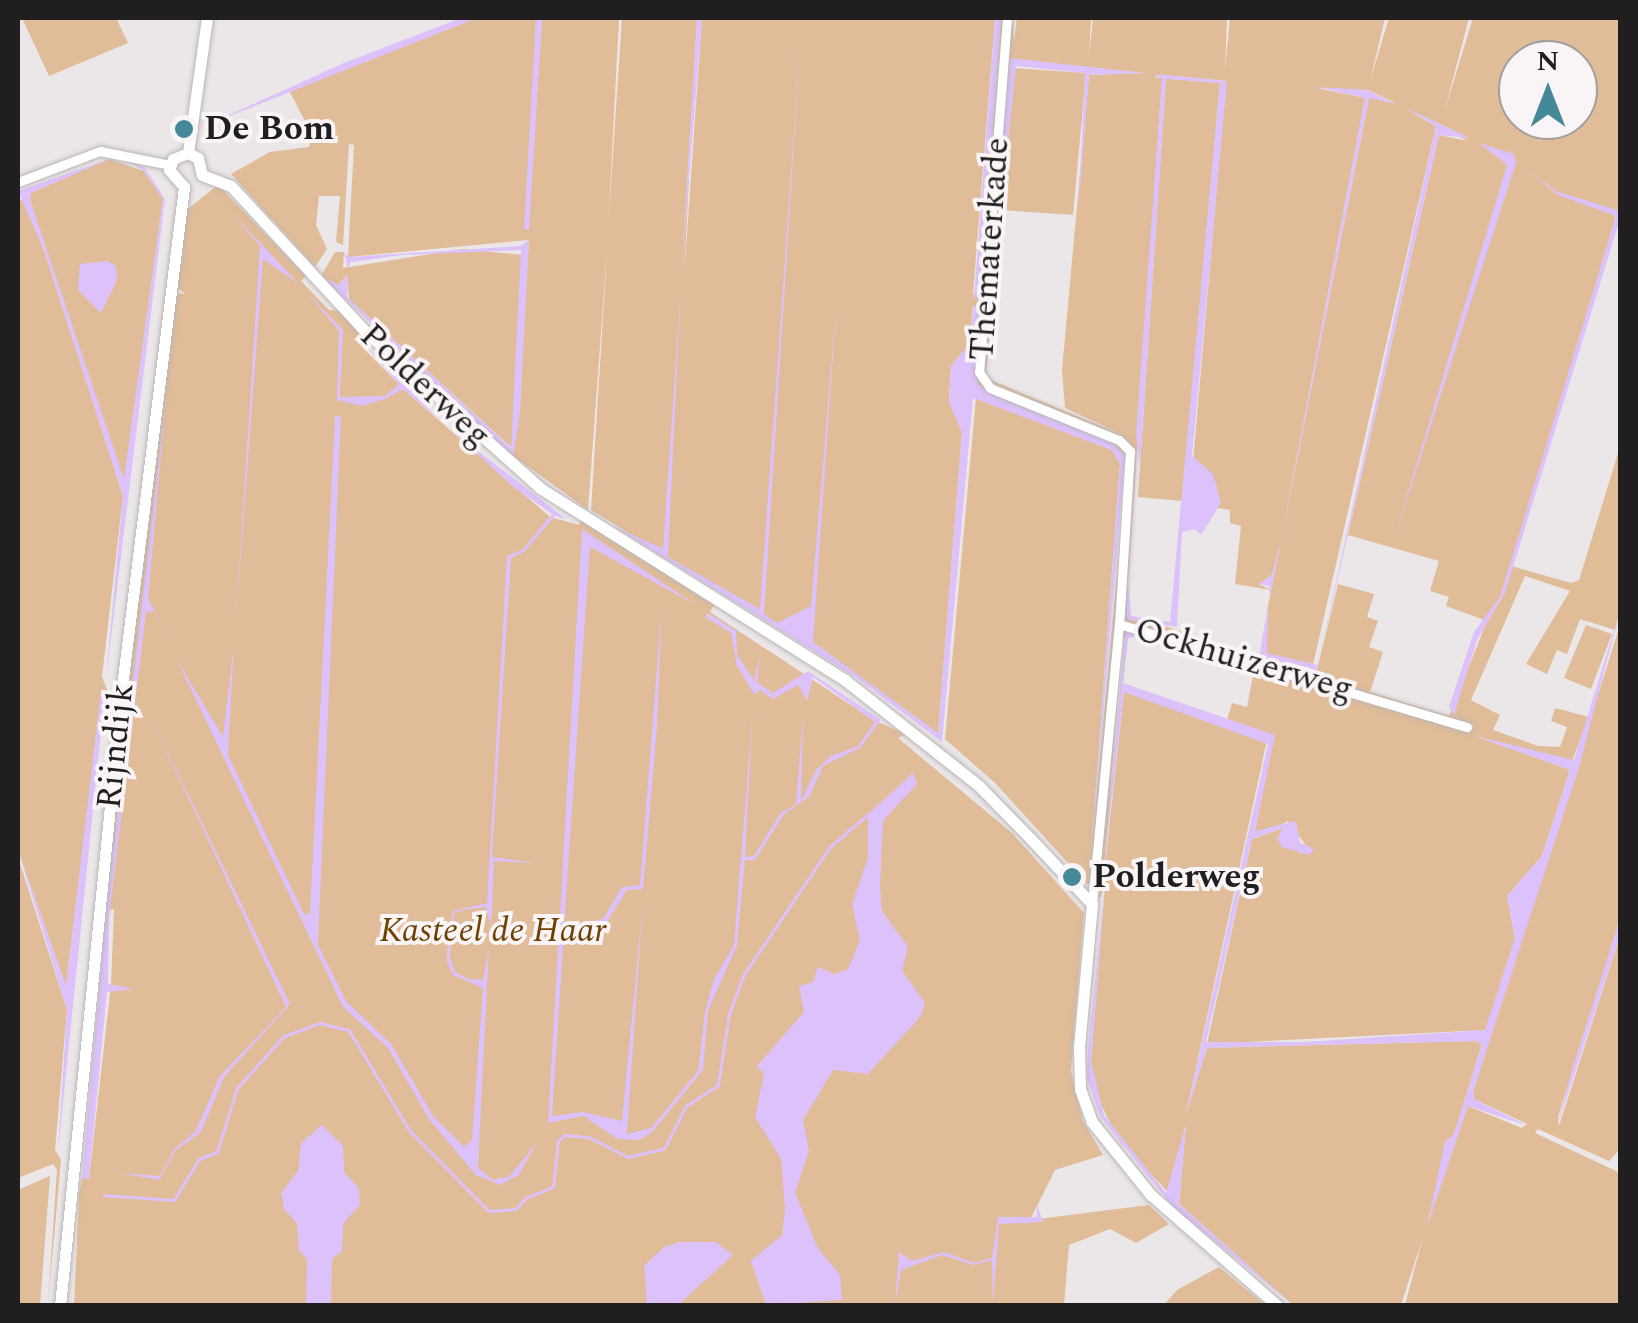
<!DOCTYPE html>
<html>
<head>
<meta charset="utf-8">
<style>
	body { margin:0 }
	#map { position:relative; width:1638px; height:1323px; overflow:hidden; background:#ebe6e7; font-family:Spectral,serif }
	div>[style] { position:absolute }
	.green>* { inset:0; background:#e0bc98 }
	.water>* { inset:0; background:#dcc1fb }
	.stream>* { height:2.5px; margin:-1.25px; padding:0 1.25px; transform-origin:1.25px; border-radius:1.25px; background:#dcc1fb }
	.roads { filter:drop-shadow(0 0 2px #bbb6b7) drop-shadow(0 0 2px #bbb6b7) }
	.minor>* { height:9px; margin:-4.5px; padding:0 4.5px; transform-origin:4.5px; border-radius:4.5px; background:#fff }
	.tertiary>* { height:11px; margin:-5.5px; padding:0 5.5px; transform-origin:5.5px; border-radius:5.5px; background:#fff }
	.dots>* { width:28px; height:28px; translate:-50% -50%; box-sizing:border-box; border:5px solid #f9f4f5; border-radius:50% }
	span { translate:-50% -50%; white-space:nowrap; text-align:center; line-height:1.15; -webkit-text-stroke:8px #f9f4f5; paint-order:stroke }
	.poi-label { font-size:35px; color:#201e1e; font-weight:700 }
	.left { translate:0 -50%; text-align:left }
	.street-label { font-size:35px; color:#201e1e }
	.park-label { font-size:35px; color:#6f4204; font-style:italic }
	.frame { position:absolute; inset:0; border:20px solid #201e1e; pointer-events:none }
	.north { position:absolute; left:1498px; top:40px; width:100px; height:100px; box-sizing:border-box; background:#f9f4f5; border:2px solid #a29e9f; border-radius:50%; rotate:0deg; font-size:28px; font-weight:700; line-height:40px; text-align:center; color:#201e1e }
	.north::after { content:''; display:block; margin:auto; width:35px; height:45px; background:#458898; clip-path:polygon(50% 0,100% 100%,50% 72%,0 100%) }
</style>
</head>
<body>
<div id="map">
	<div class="green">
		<div style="clip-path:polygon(22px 18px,116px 18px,128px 43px,49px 76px)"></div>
		<div style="clip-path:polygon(evenodd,477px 18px,536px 18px,528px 230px,542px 18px,619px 18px,608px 229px,622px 18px,697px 18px,684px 277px,702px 18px,995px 18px,973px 294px,981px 297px,1001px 18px,1013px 18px,1014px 42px,1017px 18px,1091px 18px,1089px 58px,1093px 18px,1227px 18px,1225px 70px,1230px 18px,1385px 18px,1370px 81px,1389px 18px,1469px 18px,1444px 113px,1473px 18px,1620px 18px,1620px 212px,1581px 203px,1615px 213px,1615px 221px,1511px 566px,1571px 583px,1579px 580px,1620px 447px,1620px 611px,1615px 630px,1580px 619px,1567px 654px,1557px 650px,1547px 674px,1526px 664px,1570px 591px,1525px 576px,1471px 700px,1500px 715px,1493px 730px,1538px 746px,1560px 747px,1567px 727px,1551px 721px,1555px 708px,1589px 717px,1572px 761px,1475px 736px,1570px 770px,1542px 856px,1507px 896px,1515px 938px,1486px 1030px,1207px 1044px,1252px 839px,1284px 828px,1293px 848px,1302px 854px,1305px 844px,1288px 821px,1266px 833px,1255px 831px,1274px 736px,1227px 720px,1232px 703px,1247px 707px,1254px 670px,1260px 671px,1130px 631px,1122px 641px,1104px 876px,1124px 692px,1267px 740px,1186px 1114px,1207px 1048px,1476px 1041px,1482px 1044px,1426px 1225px,1468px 1106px,1522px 1128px,1527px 1124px,1474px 1099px,1473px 1092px,1620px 625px,1620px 919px,1558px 1117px,1559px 1126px,1620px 936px,1620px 1149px,1609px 1161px,1538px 1129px,1535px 1133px,1620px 1173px,1620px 1305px,1405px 1305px,1423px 1237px,1401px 1305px,1293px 1305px,1179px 1204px,1186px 1124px,1169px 1193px,1120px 1142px,1095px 1093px,1091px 1061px,1105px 886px,1100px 898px,995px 783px,945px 739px,976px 397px,1112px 450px,1120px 464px,1090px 865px,1127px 467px,1125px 455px,978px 385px,978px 307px,973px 306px,969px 345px,951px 366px,949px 397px,962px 433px,938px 734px,812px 647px,813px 612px,777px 623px,591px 510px,608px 237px,588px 510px,512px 455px,529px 240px,348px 257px,354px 145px,349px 144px,343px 245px,336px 242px,340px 196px,319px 196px,316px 225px,327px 249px,315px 267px,231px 174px,270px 152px,309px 147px,311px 133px,289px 90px,477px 18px,1010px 59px,1144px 73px,1089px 75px,1062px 370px,1065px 408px,1125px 436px,986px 378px,1010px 59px,477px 18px,1518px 60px,1578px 60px,1578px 120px,1518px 120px,1518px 60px,477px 18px,1164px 75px,1226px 81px,1193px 462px,1216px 483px,1218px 508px,1230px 510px,1230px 523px,1241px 526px,1235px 584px,1271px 590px,1259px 584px,1272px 575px,1281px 541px,1365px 98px,1317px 88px,1368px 90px,1395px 103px,1369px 98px,1268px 606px,1266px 653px,1312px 669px,1436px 126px,1403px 108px,1468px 141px,1439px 135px,1348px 535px,1439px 561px,1430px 591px,1449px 597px,1446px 606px,1487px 621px,1449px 716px,1370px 692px,1383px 652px,1369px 647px,1378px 621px,1367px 617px,1374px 594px,1338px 584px,1316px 674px,1126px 614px,1162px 78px,1154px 77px,1164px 75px)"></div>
		<div style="clip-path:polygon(1012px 68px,1086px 73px,1073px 215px,1001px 210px)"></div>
		<div style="clip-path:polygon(1166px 78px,1220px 83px,1182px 501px,1138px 497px)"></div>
		<div style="clip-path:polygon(109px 159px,144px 171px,163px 199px,124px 481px,30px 200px,30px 193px)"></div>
		<div style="clip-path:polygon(218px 185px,306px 276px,301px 281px,329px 310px,341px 311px,369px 339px,361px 346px,399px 384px,397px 392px,403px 389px,550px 517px,579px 525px,581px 519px,714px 605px,710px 612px,875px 721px,906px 734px,898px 738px,1012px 833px,1084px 913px,1071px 1070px,1083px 1121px,1103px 1155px,1055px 1170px,1030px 1220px,1149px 1205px,1169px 1224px,1136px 1243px,1110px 1229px,1069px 1245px,1064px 1305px,74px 1306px,79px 1195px,82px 1179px,89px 1179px,111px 985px,114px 909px,106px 910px,128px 678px,175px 293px,185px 294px,176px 286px,184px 212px)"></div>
		<div style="clip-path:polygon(18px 200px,25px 200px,45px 253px,123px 496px,102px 677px,108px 692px,102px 692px,66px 986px,18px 850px)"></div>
		<div style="clip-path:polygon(462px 249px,524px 255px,512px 448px,349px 299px,347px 276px,338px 285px,321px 276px,335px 252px,344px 252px,343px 268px)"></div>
		<div style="clip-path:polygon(1586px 625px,1612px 634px,1591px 689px,1564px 678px)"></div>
		<div style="clip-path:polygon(18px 857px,67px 1010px,55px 1150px,61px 1160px,48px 1305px,57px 1170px,53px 1164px,18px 1178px)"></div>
		<div style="clip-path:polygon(50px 1176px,40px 1305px,18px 1305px,18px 1190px)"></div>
		<div style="clip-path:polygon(1219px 1267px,1265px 1305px,1164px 1305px,1177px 1290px)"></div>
	</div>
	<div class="water">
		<div style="clip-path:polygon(461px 18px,477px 18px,209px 124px,344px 63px)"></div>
		<div style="clip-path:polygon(536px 18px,542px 18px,529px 230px,524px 229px)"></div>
		<div style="clip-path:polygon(697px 18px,702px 18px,681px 278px)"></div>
		<div style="clip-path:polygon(802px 18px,764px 614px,777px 623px,811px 606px,837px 297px,813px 642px,938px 733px,962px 433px,949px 402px,951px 366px,969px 345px,974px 305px,979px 308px,978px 385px,1110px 440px,1125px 456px,1090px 865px,1120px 464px,1112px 450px,973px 398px,942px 742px,860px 680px,610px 524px,663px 549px,681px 285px,668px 557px,760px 609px)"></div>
		<div style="clip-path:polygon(995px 18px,1001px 18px,981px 298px,974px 298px)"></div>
		<div style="clip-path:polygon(1010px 58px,1145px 73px,1089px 75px,1078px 215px,1085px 73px,1016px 66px,1001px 210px,996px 210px)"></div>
		<div style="clip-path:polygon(1154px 74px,1227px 81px,1192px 456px,1213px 474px,1221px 503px,1201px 535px,1195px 529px,1182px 532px,1177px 627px,1130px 620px,1125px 615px,1128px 579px,1131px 616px,1170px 622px,1220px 83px,1166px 79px,1140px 466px,1136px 434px,1162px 79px)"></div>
		<div style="clip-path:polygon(1317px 87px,1367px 90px,1395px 104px,1369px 98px,1270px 597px,1269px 586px,1259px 584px,1272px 575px,1281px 541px,1365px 98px)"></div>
		<div style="clip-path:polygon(1405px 107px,1470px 138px,1439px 135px,1316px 674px,1259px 657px,1268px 606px,1267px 653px,1318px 665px,1436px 126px)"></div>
		<div style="clip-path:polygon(1479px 143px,1514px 154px,1516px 163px,1392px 545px,1507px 165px)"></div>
		<div style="clip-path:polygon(109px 159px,31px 193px,30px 200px,124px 479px,163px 199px,144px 171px,126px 160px,144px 167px,165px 199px,106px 678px,123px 496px,45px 253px,18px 191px)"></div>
		<div style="clip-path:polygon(1527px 169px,1556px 191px,1620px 211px,1620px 219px,1505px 593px,1477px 640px,1454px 715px,1449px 707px,1474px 632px,1500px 597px,1616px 216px,1558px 195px)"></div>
		<div style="clip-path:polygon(231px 212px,299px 284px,263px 259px,235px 634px,260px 246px)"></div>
		<div style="clip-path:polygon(529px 240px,520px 413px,513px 457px,321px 276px,338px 285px,348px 276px,347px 297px,511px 448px,521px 250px,402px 255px,351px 262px,348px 269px,344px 252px,349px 257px,520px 246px)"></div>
		<div style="clip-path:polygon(107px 261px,116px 266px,117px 280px,101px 313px,78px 290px,80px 264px)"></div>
		<div style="clip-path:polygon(306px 292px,343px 330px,340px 397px,385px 396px,399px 384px,364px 344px,440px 420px,403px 389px,385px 399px,362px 406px,337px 400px,339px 331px)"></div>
		<div style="clip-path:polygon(167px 391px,148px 599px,174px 646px,154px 611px,146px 612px,109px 918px,108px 984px,134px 989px,107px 992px,89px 1179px,82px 1179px,106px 910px)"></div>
		<div style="clip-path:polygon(335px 416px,341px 416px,318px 945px,346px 1001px,392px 1045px,433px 1116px,464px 1147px,472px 1140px,483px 988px,453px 975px,447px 962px,448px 934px,453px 911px,487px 903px,507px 556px,522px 550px,552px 514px,511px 485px,451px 430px,566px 519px,555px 516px,524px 552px,511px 558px,492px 857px,536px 863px,494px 861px,491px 927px,486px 907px,463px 910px,454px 913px,451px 932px,450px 958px,455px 972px,468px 979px,483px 980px,489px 948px,478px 1168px,493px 1180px,510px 1176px,537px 1142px,519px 1175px,500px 1185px,476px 1175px,429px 1119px,388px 1048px,343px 1007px,176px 658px,223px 737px,234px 644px,228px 755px,304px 914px,310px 914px)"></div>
		<div style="clip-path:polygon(582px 529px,696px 605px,590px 547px,564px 926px,603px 919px,622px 887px,640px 885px,662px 603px,657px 728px,643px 889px,627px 890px,607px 922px,564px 933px,552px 1116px,583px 1112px,622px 1121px,643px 901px,627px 1134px,651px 1128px,698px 1071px,705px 1012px,714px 979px,734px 945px,753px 709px,745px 857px,754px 856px,781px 812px,796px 805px,803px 714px,801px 801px,816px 770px,831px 756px,858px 746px,875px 722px,813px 677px,807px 701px,798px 685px,773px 699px,760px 690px,755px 695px,737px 666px,731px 633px,705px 617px,708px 613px,736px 631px,737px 655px,754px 680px,760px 654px,757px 682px,773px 693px,808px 671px,881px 720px,860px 748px,823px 766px,809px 797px,784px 814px,755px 860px,745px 860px,737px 945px,708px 1011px,703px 1070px,653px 1131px,640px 1140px,617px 1139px,584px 1116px,548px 1123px)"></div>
		<div style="clip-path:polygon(1620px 611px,1580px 764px,1473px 1092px,1474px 1099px,1528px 1126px,1468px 1106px,1427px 1227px,1445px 1142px,1454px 1134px,1482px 1045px,1476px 1041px,1207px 1048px,1186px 1115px,1268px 744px,1124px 692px,1103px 875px,1125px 634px,1130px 631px,1261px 669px,1138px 635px,1128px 639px,1123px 683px,1275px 735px,1255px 831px,1296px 821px,1300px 843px,1314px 848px,1309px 855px,1282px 847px,1277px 839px,1283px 828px,1252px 839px,1206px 1042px,1305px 1042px,1485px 1030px,1515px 938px,1507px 896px,1542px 856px,1570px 770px,1475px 736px,1574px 760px)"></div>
		<div style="clip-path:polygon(101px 691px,105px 692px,58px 1152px,67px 1010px,18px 850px,66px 986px)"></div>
		<div style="clip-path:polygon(146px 707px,290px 1004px,224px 1077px,201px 1132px,175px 1151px,159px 1180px,120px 1173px,160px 1176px,174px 1149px,195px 1132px,220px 1076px,286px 1007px)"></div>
		<div style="clip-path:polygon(913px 773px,917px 784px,883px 821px,880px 886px,882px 911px,908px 947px,902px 971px,925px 1003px,921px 1016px,868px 1074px,833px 1070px,803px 1120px,809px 1150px,795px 1193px,818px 1248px,840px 1275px,842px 1300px,766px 1305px,751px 1261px,782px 1235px,785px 1210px,781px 1159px,755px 1117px,764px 1074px,757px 1066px,804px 1012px,799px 986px,813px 982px,818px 967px,835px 974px,848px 969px,860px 940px,852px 904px,868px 858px,868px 814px)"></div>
		<div style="clip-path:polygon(1105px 885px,1091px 1061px,1104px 1115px,1166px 1193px,1186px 1124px,1179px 1204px,1293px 1305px,1173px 1207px,1100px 1116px,1087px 1078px,1088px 1049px)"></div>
		<div style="clip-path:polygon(1620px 919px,1620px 936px,1557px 1127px,1571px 1073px)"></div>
		<div style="clip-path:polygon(322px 1125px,343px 1146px,344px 1172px,359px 1188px,360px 1205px,343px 1224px,342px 1251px,332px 1259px,331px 1305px,306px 1305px,307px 1259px,299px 1251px,297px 1224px,284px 1209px,281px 1193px,298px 1171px,301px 1143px)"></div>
		<div style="clip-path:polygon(1037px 1205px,1043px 1222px,999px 1224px,993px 1305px,992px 1260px,973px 1265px,942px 1255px,901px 1270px,895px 1305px,899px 1252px,912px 1261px,944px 1252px,974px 1263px,992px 1258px,998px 1217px,1037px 1217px)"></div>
		<div style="clip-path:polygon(680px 1242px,716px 1242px,733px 1255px,678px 1305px,647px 1305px,644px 1266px,664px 1247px)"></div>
	</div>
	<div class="stream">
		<div style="left:104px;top:1195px;width:70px;rotate:4.1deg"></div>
		<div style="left:174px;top:1200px;width:48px;rotate:-58.6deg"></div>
		<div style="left:199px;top:1159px;width:19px;rotate:-21deg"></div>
		<div style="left:217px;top:1152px;width:67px;rotate:-72.6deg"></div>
		<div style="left:237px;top:1088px;width:70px;rotate:-47.9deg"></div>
		<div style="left:284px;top:1036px;width:38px;rotate:-20deg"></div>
		<div style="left:320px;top:1023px;width:30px;rotate:14deg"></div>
		<div style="left:349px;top:1030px;width:118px;rotate:58.9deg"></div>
		<div style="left:410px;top:1131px;width:112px;rotate:45.4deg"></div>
		<div style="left:489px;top:1211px;width:27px;rotate:-4deg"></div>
		<div style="left:516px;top:1209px;width:15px;rotate:-48deg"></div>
		<div style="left:526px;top:1198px;width:29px;rotate:-22deg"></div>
		<div style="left:553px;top:1187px;width:46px;rotate:-83.8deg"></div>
		<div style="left:558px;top:1141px;width:9px;rotate:-41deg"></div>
		<div style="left:565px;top:1135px;width:24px;rotate:5deg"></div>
		<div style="left:589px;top:1137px;width:44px;rotate:27.1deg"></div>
		<div style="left:628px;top:1157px;width:37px;rotate:-13deg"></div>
		<div style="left:664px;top:1149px;width:48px;rotate:-62.9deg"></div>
		<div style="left:686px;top:1106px;width:38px;rotate:-33deg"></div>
		<div style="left:718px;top:1085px;width:72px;rotate:-81.2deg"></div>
		<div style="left:729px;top:1014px;width:43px;rotate:-69.4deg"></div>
		<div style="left:744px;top:974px;width:153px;rotate:-55.9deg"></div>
		<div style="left:830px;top:847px;width:50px;rotate:-41deg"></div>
	</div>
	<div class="roads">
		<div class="minor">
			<div style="left:1007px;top:18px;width:355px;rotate:94.5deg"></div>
			<div style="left:979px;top:372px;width:19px;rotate:55deg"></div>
			<div style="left:990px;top:388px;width:139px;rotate:22deg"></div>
			<div style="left:1119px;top:440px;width:16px;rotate:45deg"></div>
			<div style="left:1130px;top:451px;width:173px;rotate:93.6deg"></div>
			<div style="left:18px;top:182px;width:88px;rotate:-20.7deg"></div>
			<div style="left:100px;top:151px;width:71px;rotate:11.3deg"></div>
			<div style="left:1092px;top:904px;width:281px;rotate:-84.5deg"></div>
			<div style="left:1119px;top:624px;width:363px;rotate:16.5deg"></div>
		</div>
		<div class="tertiary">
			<div style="left:188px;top:153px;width:136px;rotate:-82deg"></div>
			<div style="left:188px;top:153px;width:11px;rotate:27deg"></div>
			<div style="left:198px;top:158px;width:17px;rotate:77deg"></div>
			<div style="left:202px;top:175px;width:31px;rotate:21deg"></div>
			<div style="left:231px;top:186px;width:196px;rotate:47.3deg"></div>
			<div style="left:364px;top:330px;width:237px;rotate:41.9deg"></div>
			<div style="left:540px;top:488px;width:360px;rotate:32.2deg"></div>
			<div style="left:845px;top:680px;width:171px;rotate:38.3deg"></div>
			<div style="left:979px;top:786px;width:71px;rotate:45.6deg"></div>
			<div style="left:1029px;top:837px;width:92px;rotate:46.8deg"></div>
			<div style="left:1092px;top:904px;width:145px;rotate:95.2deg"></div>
			<div style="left:1079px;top:1048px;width:41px;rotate:88.6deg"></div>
			<div style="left:1080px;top:1089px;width:35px;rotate:70deg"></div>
			<div style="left:1092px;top:1122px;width:94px;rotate:51.1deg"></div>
			<div style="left:1151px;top:1195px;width:169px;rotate:41.2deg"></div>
			<div style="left:184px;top:187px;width:23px;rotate:-131deg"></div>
			<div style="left:169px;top:170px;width:12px;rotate:-70deg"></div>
			<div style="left:173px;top:159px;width:16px;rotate:-22deg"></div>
			<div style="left:60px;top:1306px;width:623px;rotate:-84.29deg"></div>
			<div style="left:122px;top:686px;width:503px;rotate:-82.92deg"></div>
		</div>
	</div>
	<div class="dots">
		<div style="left:184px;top:129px;background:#458898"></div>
		<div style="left:1072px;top:877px;background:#458898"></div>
	</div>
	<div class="poi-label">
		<span class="left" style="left:204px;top:129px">De Bom</span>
		<span class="left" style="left:1092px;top:877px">Polderweg</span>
	</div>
	<div class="street-label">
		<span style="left:990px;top:249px;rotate:-86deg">Thematerkade</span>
		<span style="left:425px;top:386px;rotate:43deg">Polderweg</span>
		<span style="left:1244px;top:660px;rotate:16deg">Ockhuizerweg</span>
		<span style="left:116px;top:746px;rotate:-84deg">Rijndijk</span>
	</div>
	<div class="park-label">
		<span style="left:493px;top:931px">Kasteel de Haar</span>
	</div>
	<div class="frame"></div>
	<div class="north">N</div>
</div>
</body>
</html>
